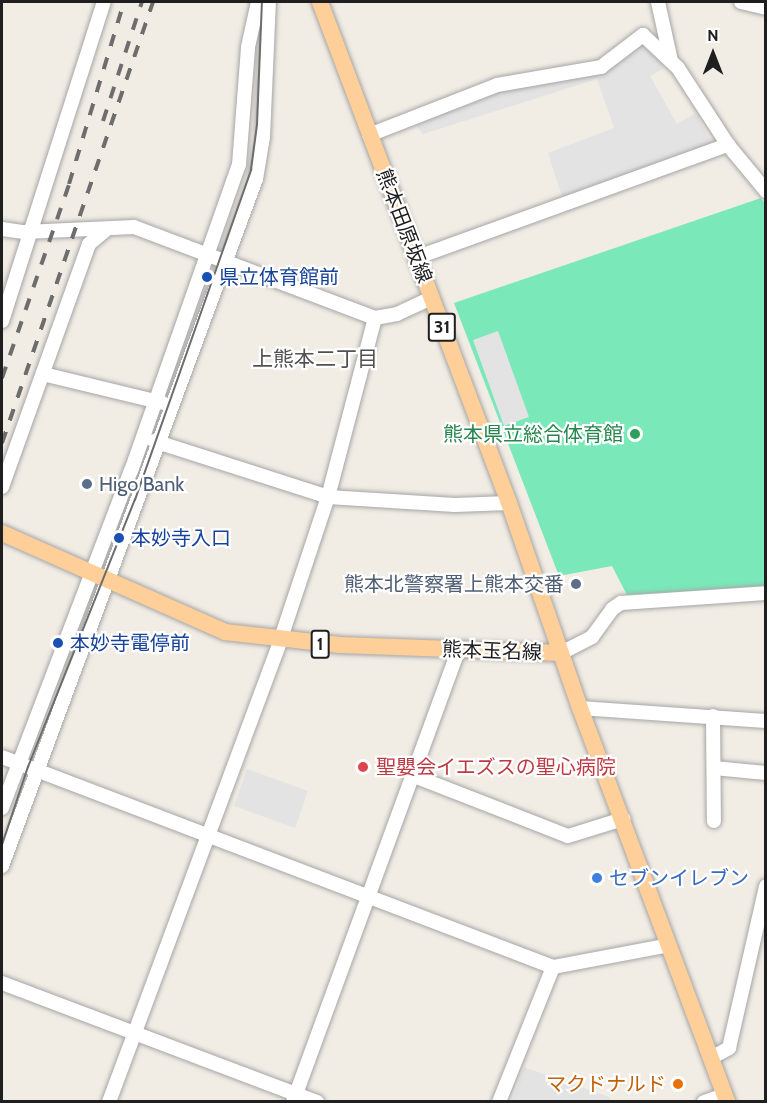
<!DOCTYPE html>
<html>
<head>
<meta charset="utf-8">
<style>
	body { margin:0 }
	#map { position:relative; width:767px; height:1103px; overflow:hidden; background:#f1ece4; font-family:Cabin,"Noto Sans JP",sans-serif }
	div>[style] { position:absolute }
	.pitch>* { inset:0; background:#7ae8b9 }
	.parking>* { inset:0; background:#e3e3e3 }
	.roads { filter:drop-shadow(0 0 2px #a6a6a6) drop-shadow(0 0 2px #a6a6a6) }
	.minor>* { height:14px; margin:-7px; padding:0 7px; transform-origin:7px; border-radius:7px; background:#fff }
	.major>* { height:16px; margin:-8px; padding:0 8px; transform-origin:8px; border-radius:8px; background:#ffcf9a }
	.tram>* { height:1.5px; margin:-0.75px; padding:0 0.75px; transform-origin:0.75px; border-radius:0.75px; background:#6d6d6d }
	.rail>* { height:4px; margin-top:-2px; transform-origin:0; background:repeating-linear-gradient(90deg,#6d6d6d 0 12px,transparent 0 24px) }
	.dots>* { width:16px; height:16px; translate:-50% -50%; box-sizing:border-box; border:3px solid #fff; border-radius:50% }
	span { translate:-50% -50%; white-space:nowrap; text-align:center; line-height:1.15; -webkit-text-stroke:4.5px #fff; paint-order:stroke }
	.shield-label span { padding:2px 4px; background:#fff; border:2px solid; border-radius:4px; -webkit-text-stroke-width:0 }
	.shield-label { font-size:18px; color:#1f1f1f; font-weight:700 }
	.street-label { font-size:20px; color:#1f1f1f }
	.transit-label { font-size:20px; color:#164399 }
	.left { translate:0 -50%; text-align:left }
	.leisure-label { font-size:20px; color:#27864d }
	.right { translate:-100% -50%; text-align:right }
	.service-label { font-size:20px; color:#4e5e75 }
	.health-label { font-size:20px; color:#be3a42 }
	.shop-label { font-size:20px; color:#366cbe }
	.food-label { font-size:20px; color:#c56008 }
	.neighbourhood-label { font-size:21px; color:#525252 }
	.frame { position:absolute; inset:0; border:3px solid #1f1f1f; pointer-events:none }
	.north { position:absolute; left:683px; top:24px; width:60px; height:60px; -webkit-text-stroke:4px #fff; paint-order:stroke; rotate:0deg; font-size:16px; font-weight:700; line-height:24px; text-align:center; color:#1f1f1f }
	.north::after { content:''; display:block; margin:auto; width:21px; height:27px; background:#1f1f1f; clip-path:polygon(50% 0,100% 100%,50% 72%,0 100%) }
</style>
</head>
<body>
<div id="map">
	<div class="pitch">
		<div style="clip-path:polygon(761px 198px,766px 205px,765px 586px,627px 595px,612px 566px,559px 576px,454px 303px)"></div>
	</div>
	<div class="parking">
		<div style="clip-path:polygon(644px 39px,664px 68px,650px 76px,677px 124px,696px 113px,715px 150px,563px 200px,548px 153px,614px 128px,597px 79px,423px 134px,413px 122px,496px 90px,600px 72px)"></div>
		<div style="clip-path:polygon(498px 331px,529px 417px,504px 426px,473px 340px)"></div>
		<div style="clip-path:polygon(247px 769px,308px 791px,295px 828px,234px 806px)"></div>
		<div style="clip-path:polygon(524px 1067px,609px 1097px,611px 1101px,512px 1101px)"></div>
	</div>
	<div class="roads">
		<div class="minor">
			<div style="left:658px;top:2px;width:60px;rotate:77.6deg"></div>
			<div style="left:741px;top:2px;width:26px;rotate:13deg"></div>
			<div style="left:369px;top:135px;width:137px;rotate:-21.3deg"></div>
			<div style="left:497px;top:85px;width:106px;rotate:-9.8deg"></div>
			<div style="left:601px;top:67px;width:53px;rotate:-37.3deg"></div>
			<div style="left:643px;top:35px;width:48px;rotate:43.3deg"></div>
			<div style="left:678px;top:68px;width:92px;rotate:57deg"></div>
			<div style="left:728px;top:145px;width:60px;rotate:50.4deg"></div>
			<div style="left:2px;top:229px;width:22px;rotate:8deg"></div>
			<div style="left:24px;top:232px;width:110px;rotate:-2.6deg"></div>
			<div style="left:134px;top:227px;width:258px;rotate:20.7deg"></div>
			<div style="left:418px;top:257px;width:330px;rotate:-19.9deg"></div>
			<div style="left:2px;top:321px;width:335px;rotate:-72.3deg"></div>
			<div style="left:43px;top:374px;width:123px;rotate:13.6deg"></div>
			<div style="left:154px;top:441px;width:183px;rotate:17.8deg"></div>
			<div style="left:328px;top:497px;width:127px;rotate:3.6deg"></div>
			<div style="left:455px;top:505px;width:54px;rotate:-2.1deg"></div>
			<div style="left:2px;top:487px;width:258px;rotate:-70.3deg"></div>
			<div style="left:89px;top:244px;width:23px;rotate:-40deg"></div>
			<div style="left:561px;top:653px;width:35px;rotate:-27deg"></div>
			<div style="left:592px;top:637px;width:34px;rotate:-54deg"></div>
			<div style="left:612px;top:609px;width:11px;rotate:-34deg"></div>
			<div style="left:621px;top:603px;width:145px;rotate:-3.9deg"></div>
			<div style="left:580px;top:708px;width:186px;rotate:4deg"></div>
			<div style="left:713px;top:716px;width:105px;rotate:89.5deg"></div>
			<div style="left:2px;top:757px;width:590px;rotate:20.86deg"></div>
			<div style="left:553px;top:967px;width:118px;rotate:-10.7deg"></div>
			<div style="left:714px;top:768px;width:52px;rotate:5.5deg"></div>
			<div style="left:414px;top:776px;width:165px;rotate:21.3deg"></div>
			<div style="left:568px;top:836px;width:58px;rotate:-17.2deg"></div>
			<div style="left:2px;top:808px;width:361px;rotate:-69.1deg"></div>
			<div style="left:131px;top:471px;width:324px;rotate:-70.6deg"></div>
			<div style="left:239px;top:165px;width:118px;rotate:-85.6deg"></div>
			<div style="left:248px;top:47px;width:46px;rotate:-77.5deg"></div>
			<div style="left:2px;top:866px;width:732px;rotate:-69.71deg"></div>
			<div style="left:256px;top:179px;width:43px;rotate:-80.5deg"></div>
			<div style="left:263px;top:137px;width:135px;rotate:-87.5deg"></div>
			<div style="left:2px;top:983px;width:337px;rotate:20.7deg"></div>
			<div style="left:711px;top:1058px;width:21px;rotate:-29deg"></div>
			<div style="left:729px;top:1048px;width:166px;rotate:-77.1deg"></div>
			<div style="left:109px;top:1102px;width:492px;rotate:-69.6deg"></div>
			<div style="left:280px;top:641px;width:152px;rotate:-71.6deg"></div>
			<div style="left:328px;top:497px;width:185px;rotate:-75.3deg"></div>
			<div style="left:375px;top:318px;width:22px;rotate:-10deg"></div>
			<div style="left:397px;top:314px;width:38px;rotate:-25deg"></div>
			<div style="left:293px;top:1102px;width:482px;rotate:-69.9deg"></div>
			<div style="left:499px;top:1102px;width:145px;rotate:-68.2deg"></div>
			<div style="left:704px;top:1102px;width:21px;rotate:-19deg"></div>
		</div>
		<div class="major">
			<div style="left:320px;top:2px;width:535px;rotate:69.33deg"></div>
			<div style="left:509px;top:503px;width:217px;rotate:70.9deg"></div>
			<div style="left:580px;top:708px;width:421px;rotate:69.5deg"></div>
			<div style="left:2px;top:533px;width:244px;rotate:23.9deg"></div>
			<div style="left:225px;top:632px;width:116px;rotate:6.4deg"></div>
			<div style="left:340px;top:645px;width:221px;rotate:2.1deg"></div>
		</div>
	</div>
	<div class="tram">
		<div style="left:2px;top:845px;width:82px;rotate:-71.6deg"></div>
		<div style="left:28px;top:767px;width:288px;rotate:-68.2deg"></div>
		<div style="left:135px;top:500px;width:350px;rotate:-70.6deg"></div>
		<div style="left:251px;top:170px;width:45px;rotate:-82.4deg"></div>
		<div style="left:257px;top:125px;width:123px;rotate:-87.7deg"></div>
	</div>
	<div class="rail">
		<div style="left:103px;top:121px;width:125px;rotate:-71.9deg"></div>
		<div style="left:2px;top:378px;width:205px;rotate:-70.9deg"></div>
		<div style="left:69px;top:184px;width:190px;rotate:-73.2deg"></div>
		<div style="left:2px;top:443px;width:466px;rotate:-71.1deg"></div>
	</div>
	<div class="dots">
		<div style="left:207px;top:277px;background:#1a4fb4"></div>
		<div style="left:635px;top:434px;background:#2e9e5b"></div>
		<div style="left:87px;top:484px;background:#5c6f8a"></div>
		<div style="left:119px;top:538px;background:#1a4fb4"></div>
		<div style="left:576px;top:584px;background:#5c6f8a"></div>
		<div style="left:58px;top:643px;background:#1a4fb4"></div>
		<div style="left:363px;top:767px;background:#e0444e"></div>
		<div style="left:597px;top:878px;background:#3f7fe0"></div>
		<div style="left:678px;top:1084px;background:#e8710a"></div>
	</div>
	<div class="shield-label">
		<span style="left:442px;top:327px">31</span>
		<span style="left:320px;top:644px">1</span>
	</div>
	<div class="street-label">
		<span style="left:404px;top:226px;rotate:69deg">熊本田原坂線</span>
		<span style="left:492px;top:651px;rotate:2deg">熊本玉名線</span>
	</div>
	<div class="transit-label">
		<span class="left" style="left:219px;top:277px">県立体育館前</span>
		<span class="left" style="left:131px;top:538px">本妙寺入口</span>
		<span class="left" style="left:70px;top:643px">本妙寺電停前</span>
	</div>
	<div class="leisure-label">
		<span class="right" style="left:623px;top:434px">熊本県立総合体育館</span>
	</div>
	<div class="service-label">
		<span class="left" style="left:99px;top:484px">Higo Bank</span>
		<span class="right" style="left:564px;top:584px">熊本北警察署上熊本交番</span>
	</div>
	<div class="health-label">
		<span class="left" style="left:376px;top:767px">聖嬰会イエズスの聖心病院</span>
	</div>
	<div class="shop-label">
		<span class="left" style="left:609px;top:878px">セブンイレブン</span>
	</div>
	<div class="food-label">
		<span class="right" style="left:666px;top:1084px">マクドナルド</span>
	</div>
	<div class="neighbourhood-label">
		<span style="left:315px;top:359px">上熊本二丁目</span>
	</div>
	<div class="frame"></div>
	<div class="north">N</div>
</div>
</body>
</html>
